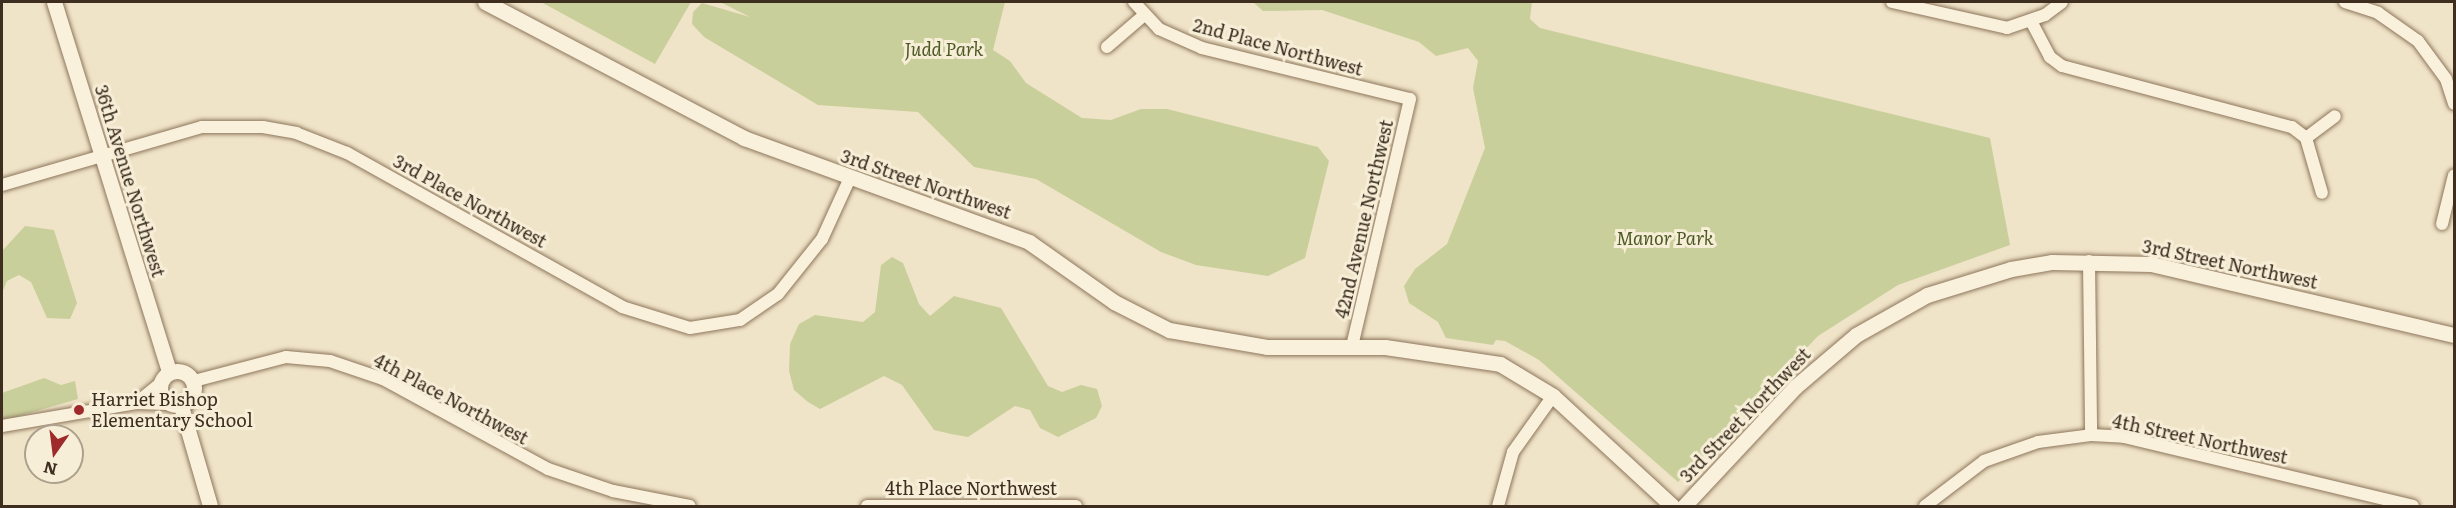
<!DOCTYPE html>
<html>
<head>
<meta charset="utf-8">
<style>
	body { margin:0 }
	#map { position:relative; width:2456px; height:508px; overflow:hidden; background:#f0e4c8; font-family:Literata,serif }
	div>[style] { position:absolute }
	.green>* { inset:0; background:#c9cf9b }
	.roads { filter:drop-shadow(0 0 2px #8d765c) drop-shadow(0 0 2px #8d765c) }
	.minor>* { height:12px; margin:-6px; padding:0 6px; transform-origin:6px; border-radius:6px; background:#faf1dc }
	.tertiary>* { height:15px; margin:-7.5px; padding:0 7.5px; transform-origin:7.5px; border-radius:7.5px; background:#faf1dc }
	.tertiary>.ring { margin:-7.5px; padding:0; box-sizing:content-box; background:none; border:15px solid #faf1dc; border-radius:50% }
	.dots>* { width:16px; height:16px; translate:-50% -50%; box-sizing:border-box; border:3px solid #f7eed8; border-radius:50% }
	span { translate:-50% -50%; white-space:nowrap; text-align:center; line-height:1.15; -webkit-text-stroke:6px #f7eed8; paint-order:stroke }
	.street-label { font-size:18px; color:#3d2e20 }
	.park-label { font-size:18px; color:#4d5a26; font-style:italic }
	.poi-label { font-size:18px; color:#3d2e20 }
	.left { translate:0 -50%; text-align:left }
	.frame { position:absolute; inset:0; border:3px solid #3d2e20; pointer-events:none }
	.north { position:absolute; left:24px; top:424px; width:60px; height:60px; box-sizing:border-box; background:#f7eed8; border:2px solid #ada18e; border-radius:50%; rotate:194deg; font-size:16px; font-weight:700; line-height:24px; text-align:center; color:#3d2e20 }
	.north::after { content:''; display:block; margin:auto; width:21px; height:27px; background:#9e2a2b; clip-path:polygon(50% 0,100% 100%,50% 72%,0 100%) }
</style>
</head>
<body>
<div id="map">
	<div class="green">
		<div style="clip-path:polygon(541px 2px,691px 2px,655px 64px)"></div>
		<div style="clip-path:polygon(720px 2px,1005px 2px,993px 50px,1010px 61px,1026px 83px,1082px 118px,1111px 120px,1141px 109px,1167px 109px,1318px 147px,1329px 161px,1305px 258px,1268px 276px,1196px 265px,1161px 252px,1036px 179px,974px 167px,918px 112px,818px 105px,704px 37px,692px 24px,693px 12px,702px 3px,750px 17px)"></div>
		<div style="clip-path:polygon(1253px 2px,1532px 2px,1530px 19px,1540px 28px,1990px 138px,2010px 245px,1898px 285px,1818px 336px,1678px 482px,1539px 360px,1505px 341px,1496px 340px,1493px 345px,1446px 338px,1438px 322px,1409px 303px,1404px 286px,1415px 269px,1447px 244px,1485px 148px,1473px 88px,1478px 61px,1468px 48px,1436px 56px,1419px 42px,1322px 10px,1263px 11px)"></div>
		<div style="clip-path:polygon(25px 226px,54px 230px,77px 303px,70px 319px,47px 318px,31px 282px,19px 275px,7px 281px,2px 293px,2px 251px)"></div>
		<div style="clip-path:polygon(892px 257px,903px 263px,919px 304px,930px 316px,954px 296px,1001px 308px,1048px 386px,1062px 392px,1081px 385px,1097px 389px,1102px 406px,1096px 418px,1058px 437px,1040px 428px,1030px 410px,1015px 406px,968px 437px,951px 434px,934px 430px,902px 385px,884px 376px,820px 409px,808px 402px,794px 390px,789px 371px,790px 344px,799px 324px,815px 315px,863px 322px,875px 312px,881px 265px)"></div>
		<div style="clip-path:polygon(44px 378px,61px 385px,75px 381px,78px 399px,2px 421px,2px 393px)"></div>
	</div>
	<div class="roads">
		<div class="minor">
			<div style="left:1134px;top:2px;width:37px;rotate:47deg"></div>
			<div style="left:1159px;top:29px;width:47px;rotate:23.8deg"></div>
			<div style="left:1202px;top:48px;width:214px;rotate:13.8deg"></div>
			<div style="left:1410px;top:99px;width:254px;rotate:103.2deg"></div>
			<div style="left:1892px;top:2px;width:118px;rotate:12.7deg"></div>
			<div style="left:2007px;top:28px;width:40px;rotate:-18.9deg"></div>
			<div style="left:2045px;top:15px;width:21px;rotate:-37deg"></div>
			<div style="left:2345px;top:2px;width:35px;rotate:18deg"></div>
			<div style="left:2378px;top:13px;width:49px;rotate:35deg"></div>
			<div style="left:2418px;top:41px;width:47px;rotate:53.6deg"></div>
			<div style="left:2446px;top:79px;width:26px;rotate:72deg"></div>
			<div style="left:2031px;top:21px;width:41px;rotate:62.2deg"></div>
			<div style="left:2050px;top:57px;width:15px;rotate:37deg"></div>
			<div style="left:2062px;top:66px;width:238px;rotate:14.9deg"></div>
			<div style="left:2292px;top:127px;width:18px;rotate:38deg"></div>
			<div style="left:2306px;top:138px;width:57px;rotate:73.8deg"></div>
			<div style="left:1107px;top:47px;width:48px;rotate:-40.7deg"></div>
			<div style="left:2306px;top:138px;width:36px;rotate:-37deg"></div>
			<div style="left:2px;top:185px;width:208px;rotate:-16.2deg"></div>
			<div style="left:202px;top:127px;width:61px"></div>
			<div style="left:263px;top:127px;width:34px;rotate:10deg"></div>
			<div style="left:296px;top:133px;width:55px;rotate:21.4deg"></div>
			<div style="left:347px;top:153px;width:315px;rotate:29.2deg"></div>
			<div style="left:622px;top:307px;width:71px;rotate:17.2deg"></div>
			<div style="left:690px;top:328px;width:51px;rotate:-9.1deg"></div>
			<div style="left:740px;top:320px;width:46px;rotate:-34.4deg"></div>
			<div style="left:778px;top:294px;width:70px;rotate:-51.3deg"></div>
			<div style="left:822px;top:239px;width:65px;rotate:-65.4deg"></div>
			<div style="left:2442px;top:224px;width:50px;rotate:-76.2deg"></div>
			<div style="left:2089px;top:261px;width:174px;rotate:89.3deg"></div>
			<div style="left:194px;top:381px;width:95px;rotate:-14.6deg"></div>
			<div style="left:286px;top:357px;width:44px;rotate:5.2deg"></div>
			<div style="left:330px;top:361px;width:56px;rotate:18.8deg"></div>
			<div style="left:383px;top:379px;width:188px;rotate:28.6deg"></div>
			<div style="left:548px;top:469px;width:69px;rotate:18.7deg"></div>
			<div style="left:613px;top:491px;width:78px;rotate:11deg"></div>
			<div style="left:161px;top:383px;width:32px;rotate:141deg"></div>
			<div style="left:136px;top:403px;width:32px;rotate:2deg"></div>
			<div style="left:2px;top:426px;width:136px;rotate:-9.7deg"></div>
			<div style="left:867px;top:506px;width:209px"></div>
			<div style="left:1498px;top:506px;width:56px;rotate:-74.5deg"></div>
			<div style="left:1513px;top:452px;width:69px;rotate:-54.5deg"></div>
			<div style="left:1925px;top:506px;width:74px;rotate:-37.3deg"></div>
			<div style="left:1984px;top:461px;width:57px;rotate:-19.4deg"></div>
			<div style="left:2038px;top:442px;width:53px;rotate:-7.5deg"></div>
			<div style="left:2091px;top:435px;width:33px;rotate:3deg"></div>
			<div style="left:2124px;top:437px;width:297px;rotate:13.4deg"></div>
		</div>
		<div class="tertiary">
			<div style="left:54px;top:2px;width:387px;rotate:72.7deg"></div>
			<div style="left:485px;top:2px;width:293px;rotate:27.7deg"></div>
			<div style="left:744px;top:138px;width:303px;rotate:20deg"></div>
			<div style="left:1029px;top:242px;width:104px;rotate:35.2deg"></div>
			<div style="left:1114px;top:302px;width:62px;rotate:27deg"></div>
			<div style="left:1169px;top:330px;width:99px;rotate:9.8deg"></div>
			<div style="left:1267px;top:347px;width:118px"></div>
			<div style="left:1385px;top:347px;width:116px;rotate:8.4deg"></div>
			<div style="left:1500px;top:364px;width:62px;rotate:31.1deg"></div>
			<div style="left:1553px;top:396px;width:162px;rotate:42.7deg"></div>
			<div class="ring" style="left:160px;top:371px;width:19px;height:19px"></div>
			<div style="left:181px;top:406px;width:104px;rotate:73.8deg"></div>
			<div style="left:1684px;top:506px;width:163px;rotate:-47deg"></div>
			<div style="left:1795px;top:387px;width:80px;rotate:-40.4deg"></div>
			<div style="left:1856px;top:335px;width:81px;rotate:-29.4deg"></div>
			<div style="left:1927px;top:295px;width:88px;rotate:-17.2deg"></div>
			<div style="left:2011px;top:269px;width:42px;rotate:-9.7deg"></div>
			<div style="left:2052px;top:262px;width:99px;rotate:1.2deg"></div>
			<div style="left:2151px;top:264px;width:311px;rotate:13.2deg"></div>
		</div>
	</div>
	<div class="dots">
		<div style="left:79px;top:410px;background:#9e2a2b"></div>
	</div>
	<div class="street-label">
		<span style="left:1278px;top:47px;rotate:15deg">2nd Place Northwest</span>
		<span style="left:130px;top:181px;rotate:73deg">36th Avenue Northwest</span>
		<span style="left:926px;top:184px;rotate:19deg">3rd Street Northwest</span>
		<span style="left:470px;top:201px;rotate:29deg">3rd Place Northwest</span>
		<span style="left:1364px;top:219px;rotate:-77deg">42nd Avenue Northwest</span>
		<span style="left:2230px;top:264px;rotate:12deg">3rd Street Northwest</span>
		<span style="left:451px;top:399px;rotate:28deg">4th Place Northwest</span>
		<span style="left:1745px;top:415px;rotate:-46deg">3rd Street Northwest</span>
		<span style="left:2200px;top:439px;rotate:12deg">4th Street Northwest</span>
		<span style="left:971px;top:488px">4th Place Northwest</span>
	</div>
	<div class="park-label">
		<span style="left:944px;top:49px">Judd Park</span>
		<span style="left:1665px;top:238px">Manor Park</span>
	</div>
	<div class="poi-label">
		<span class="left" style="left:91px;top:410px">Harriet Bishop<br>Elementary School</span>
	</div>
	<div class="frame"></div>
	<div class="north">N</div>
</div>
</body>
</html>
